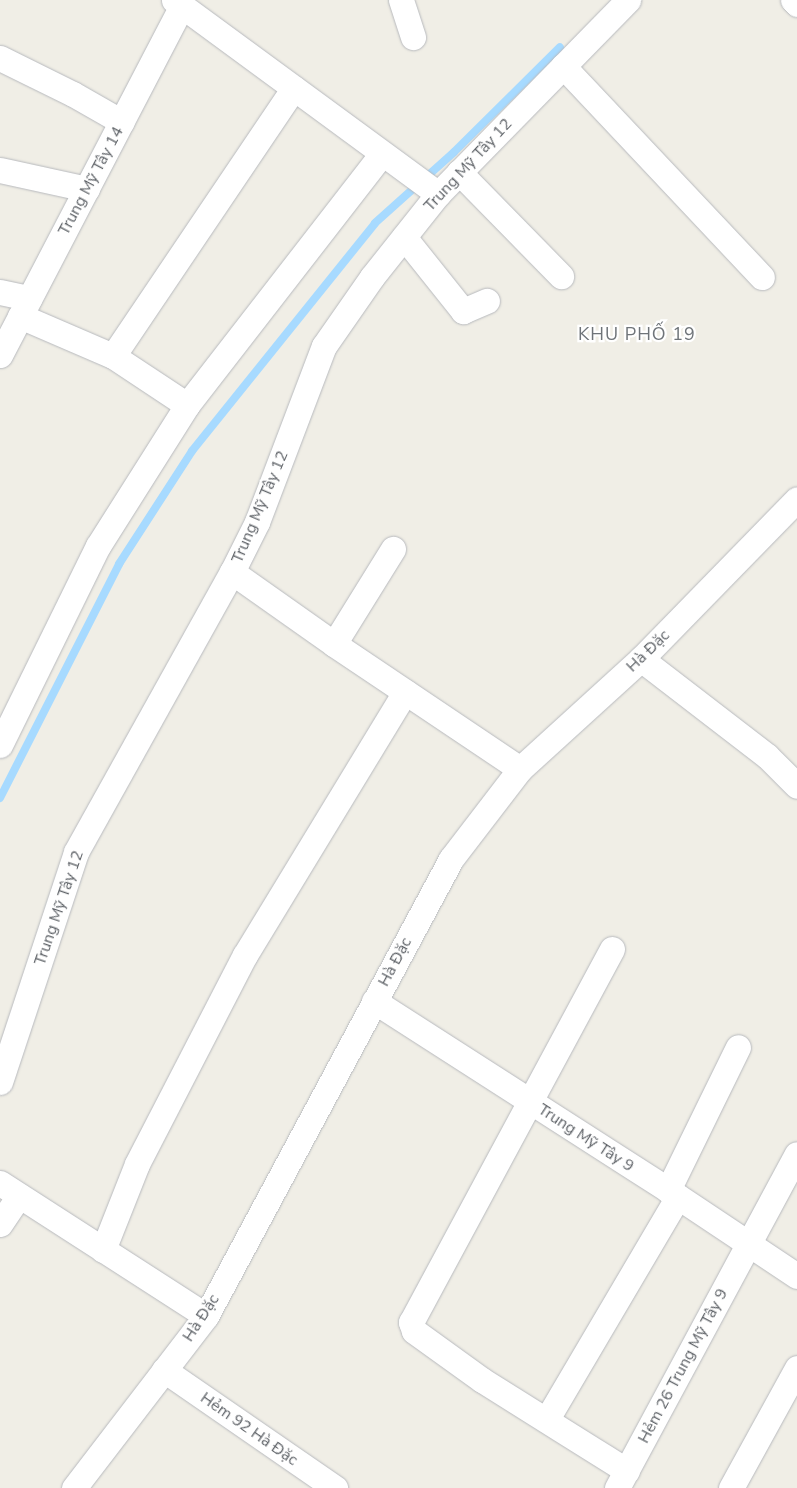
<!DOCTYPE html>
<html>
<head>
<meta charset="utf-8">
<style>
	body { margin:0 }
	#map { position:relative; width:797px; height:1488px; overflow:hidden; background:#f0eee6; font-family:"Nunito Sans",sans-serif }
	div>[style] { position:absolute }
	.stream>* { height:8px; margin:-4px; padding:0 4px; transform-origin:4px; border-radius:4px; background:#a7daff }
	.roads { filter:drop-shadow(0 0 1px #b7b9bd) drop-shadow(0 0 1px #b7b9bd) }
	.minor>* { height:25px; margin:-12.5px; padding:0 12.5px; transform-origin:12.5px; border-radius:12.5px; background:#fff }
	span { translate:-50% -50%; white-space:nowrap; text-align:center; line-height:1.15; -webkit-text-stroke:4.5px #fff; paint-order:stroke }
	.street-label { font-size:16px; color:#5e6267 }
	.neighbourhood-label { font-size:18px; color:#6f7479; letter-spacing:1px }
</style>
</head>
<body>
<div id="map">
	<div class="stream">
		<div style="left:0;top:798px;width:263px;rotate:-63deg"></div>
		<div style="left:119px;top:564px;width:135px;rotate:-57.1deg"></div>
		<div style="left:192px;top:451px;width:292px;rotate:-51.2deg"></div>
		<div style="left:375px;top:223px;width:106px;rotate:-41.9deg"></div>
		<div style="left:454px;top:152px;width:149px;rotate:-44.7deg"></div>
	</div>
	<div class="roads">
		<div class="minor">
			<div style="left:174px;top:0;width:328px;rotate:36.3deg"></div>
			<div style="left:401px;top:0;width:39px;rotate:72deg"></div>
			<div style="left:793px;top:0;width:6px;rotate:45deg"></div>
			<div style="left:0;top:58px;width:81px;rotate:26.3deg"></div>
			<div style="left:73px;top:94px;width:56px;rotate:29.7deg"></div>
			<div style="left:563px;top:66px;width:290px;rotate:46.7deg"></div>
			<div style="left:0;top:170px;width:89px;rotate:12.3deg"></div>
			<div style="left:459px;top:172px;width:146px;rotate:45.6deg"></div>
			<div style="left:404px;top:237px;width:95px;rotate:51.4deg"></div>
			<div style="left:463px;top:311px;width:26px;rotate:-23deg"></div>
			<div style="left:0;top:292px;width:30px;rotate:12deg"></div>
			<div style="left:20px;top:316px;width:101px;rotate:23.3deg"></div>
			<div style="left:113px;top:356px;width:323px;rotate:-56deg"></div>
			<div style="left:0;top:355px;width:394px;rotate:-62.5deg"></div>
			<div style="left:187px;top:405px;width:318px;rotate:-52.2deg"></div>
			<div style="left:232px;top:572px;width:125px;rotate:35.2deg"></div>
			<div style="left:334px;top:644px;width:224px;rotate:33.9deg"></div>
			<div style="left:334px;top:644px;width:112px;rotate:-58.2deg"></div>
			<div style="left:641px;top:659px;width:159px;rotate:37.6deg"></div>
			<div style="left:767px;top:756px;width:42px;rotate:45deg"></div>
			<div style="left:0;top:745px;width:222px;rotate:-63.8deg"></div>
			<div style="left:98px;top:546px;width:167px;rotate:-57.7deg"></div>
			<div style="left:187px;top:405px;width:89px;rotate:-146.5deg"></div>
			<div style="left:612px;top:949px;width:424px;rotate:118.3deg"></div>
			<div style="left:411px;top:1322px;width:9px;rotate:72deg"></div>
			<div style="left:414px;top:1331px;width:84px;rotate:35.8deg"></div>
			<div style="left:482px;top:1380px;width:171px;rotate:32.1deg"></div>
			<div style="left:374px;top:1001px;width:350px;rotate:32.7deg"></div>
			<div style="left:668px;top:1190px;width:155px;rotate:33.7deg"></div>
			<div style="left:0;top:1082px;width:242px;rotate:-71.7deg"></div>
			<div style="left:76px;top:852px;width:321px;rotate:-60.9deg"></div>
			<div style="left:232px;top:572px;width:56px;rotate:-63.4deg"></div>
			<div style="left:257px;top:522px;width:188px;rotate:-69.2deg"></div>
			<div style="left:324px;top:346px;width:84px;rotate:-55.2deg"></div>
			<div style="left:372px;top:277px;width:106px;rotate:-51.5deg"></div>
			<div style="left:438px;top:194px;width:272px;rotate:-45.6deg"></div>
			<div style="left:0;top:1183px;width:245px;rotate:32.8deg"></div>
			<div style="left:668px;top:1190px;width:159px;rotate:-63.9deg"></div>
			<div style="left:0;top:1224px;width:34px;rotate:-56deg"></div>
			<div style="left:103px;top:1250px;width:92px;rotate:-68.4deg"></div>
			<div style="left:137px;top:1164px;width:235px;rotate:-62.7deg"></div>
			<div style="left:245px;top:955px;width:308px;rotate:-58.7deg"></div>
			<div style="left:164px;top:1370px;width:208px;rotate:34.6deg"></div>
			<div style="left:547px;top:1419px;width:258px;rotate:-59.5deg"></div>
			<div style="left:74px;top:1488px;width:217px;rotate:-52.5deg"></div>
			<div style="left:206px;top:1316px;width:519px;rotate:-61.8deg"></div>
			<div style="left:451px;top:859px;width:113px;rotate:-52.5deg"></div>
			<div style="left:520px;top:769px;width:164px;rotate:-42.3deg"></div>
			<div style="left:641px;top:659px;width:223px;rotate:-45.7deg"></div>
			<div style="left:617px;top:1488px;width:379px;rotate:-61.7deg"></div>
			<div style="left:731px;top:1488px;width:137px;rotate:-61.2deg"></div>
		</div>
	</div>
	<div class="street-label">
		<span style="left:468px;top:165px;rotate:-47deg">Trung Mỹ Tây 12</span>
		<span style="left:91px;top:181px;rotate:-62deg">Trung Mỹ Tây 14</span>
		<span style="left:260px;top:507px;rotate:-67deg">Trung Mỹ Tây 12</span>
		<span style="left:648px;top:651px;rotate:-44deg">Hà Đặc</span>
		<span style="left:59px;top:908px;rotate:-71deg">Trung Mỹ Tây 12</span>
		<span style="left:395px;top:962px;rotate:-62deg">Hà Đặc</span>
		<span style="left:586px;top:1138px;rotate:33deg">Trung Mỹ Tây 9</span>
		<span style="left:201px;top:1318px;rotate:-57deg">Hà Đặc</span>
		<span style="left:683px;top:1366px;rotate:-62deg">Hẻm 26 Trung Mỹ Tây 9</span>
		<span style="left:249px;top:1429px;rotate:35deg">Hẻm 92 Hà Đặc</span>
	</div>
	<div class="neighbourhood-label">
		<span style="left:637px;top:334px">KHU PHỐ 19</span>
	</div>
</div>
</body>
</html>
